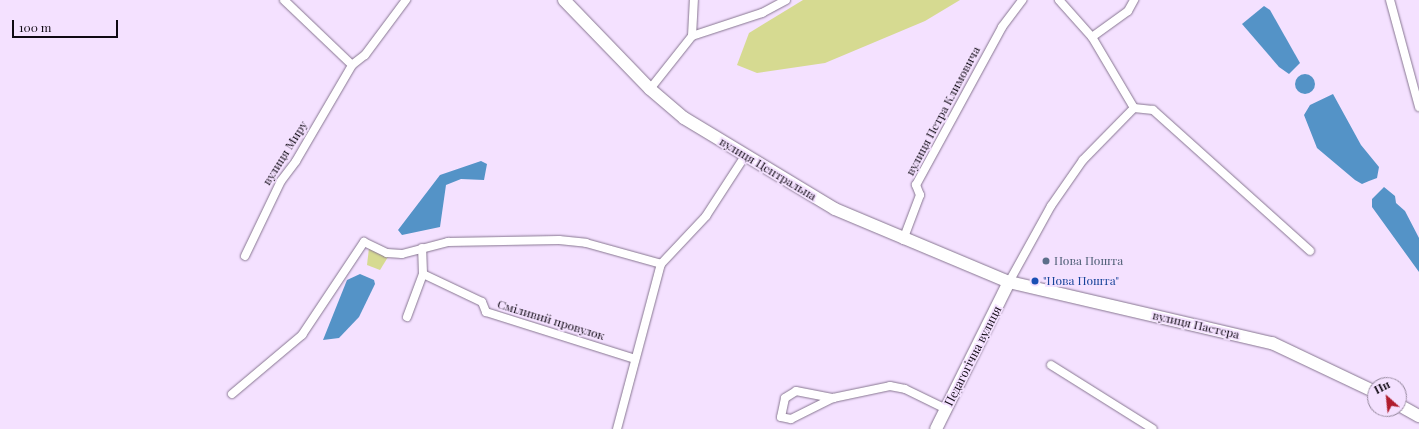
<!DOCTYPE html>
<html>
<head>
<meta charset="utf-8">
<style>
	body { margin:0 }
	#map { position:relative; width:1419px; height:429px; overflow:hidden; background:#f4e1ff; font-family:"Playfair Display",serif }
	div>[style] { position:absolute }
	.green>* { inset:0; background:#d6da91 }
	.water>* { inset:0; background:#5493c7 }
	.round { border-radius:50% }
	.roads { filter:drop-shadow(0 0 1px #877691) drop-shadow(0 0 1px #877691) }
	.street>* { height:8px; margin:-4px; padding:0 4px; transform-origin:4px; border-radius:4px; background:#fff }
	.secondary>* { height:12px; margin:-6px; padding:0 6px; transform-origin:6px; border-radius:6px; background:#fff }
	.dots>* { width:11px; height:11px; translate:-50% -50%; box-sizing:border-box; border:2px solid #f4e1ff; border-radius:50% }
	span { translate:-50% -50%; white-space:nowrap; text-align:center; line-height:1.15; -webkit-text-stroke:3.5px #f4e1ff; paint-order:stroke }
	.street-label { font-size:12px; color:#0f0913 }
	.service-label { font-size:12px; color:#4e5e75 }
	.left { translate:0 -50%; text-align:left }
	.transit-label { font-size:12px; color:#164399 }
	.north { position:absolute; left:1367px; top:377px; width:40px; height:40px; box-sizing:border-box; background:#f4e1ff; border:1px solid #988ba1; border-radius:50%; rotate:333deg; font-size:11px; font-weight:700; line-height:16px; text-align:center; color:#0f0913 }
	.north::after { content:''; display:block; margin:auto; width:14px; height:18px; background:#b01d2e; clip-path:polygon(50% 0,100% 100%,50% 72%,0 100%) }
	.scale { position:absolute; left:12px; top:20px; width:106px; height:18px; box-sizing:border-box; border:2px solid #0f0913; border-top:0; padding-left:5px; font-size:12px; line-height:14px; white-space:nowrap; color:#0f0913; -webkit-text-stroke:3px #f4e1ff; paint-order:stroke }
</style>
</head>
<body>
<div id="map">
	<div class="green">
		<div style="clip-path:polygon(803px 0,960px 0,925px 21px,825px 63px,757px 73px,737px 65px,749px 33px)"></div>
		<div style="clip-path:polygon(369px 248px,388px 257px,380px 270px,367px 265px)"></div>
	</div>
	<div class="water">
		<div style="clip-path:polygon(1264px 6px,1270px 10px,1300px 63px,1289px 74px,1279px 67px,1242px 24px)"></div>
		<div class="round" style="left:1295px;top:74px;width:20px;height:20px"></div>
		<div style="clip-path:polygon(1333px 94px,1361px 145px,1379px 167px,1377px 178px,1369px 181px,1362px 184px,1355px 180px,1317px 148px,1304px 115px,1310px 105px)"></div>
		<div style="clip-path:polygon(481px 161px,487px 164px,484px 180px,461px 179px,446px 185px,440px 227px,402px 235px,398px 230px,440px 175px)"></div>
		<div style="clip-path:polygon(1384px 187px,1395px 196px,1396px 203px,1405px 211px,1419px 238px,1419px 272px,1372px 207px,1372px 199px)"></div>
		<div style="clip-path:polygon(360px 274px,374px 280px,375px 284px,359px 317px,339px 338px,323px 340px,347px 280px)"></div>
	</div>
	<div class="roads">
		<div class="street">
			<div style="left:284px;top:0;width:94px;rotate:43.7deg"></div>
			<div style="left:1059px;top:0;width:50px;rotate:48.3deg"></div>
			<div style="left:1092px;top:37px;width:82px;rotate:59.4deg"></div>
			<div style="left:1134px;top:108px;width:19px;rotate:6deg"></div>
			<div style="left:1153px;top:110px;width:211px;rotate:41.9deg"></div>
			<div style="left:1390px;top:0;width:111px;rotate:74.8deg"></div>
			<div style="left:692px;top:36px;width:74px;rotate:-18.2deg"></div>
			<div style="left:762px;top:13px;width:27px;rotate:-28deg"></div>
			<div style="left:1092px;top:37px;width:44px;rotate:-35.8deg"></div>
			<div style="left:1128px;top:11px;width:13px;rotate:-61deg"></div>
			<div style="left:650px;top:89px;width:68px;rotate:-51.6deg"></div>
			<div style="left:692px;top:36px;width:36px;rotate:-87deg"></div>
			<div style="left:903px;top:240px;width:48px;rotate:-69.3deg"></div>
			<div style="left:920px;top:195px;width:11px;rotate:-112deg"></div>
			<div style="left:916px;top:185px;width:180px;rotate:-61.4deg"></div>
			<div style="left:1002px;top:27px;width:34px;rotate:-53deg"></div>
			<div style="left:245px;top:256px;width:83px;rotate:-64.4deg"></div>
			<div style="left:281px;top:181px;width:25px;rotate:-53deg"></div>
			<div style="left:296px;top:161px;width:111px;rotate:-59.7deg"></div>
			<div style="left:352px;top:65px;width:16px;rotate:-38deg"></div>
			<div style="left:365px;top:55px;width:69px;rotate:-53.3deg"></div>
			<div style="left:423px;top:274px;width:65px;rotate:25.4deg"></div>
			<div style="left:482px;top:302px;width:11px;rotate:68deg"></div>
			<div style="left:486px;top:312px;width:156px;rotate:17.5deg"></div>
			<div style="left:1009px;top:282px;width:87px;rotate:-61.1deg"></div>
			<div style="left:1051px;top:206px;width:56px;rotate:-55.2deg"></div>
			<div style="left:1083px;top:160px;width:73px;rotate:-45.6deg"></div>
			<div style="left:407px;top:317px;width:46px;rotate:-69.6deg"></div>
			<div style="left:423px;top:274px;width:26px;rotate:-92deg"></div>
			<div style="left:1051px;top:365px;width:120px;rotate:32.1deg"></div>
			<div style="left:232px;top:394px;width:92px;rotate:-40.1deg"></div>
			<div style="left:302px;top:335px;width:112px;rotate:-56.3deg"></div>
			<div style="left:364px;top:242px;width:25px;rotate:26deg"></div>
			<div style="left:387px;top:253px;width:15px;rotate:4deg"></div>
			<div style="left:402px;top:254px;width:48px;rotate:-14.6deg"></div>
			<div style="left:448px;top:242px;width:111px;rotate:-1deg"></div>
			<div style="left:559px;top:240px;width:27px;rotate:6deg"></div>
			<div style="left:586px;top:243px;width:78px;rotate:15.6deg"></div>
			<div style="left:661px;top:264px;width:66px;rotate:-46.8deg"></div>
			<div style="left:706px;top:216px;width:72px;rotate:-57deg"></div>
			<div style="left:833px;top:398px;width:47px;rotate:153.4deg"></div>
			<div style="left:791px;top:419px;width:10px;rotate:-169deg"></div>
			<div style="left:781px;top:417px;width:19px;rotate:-78deg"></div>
			<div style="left:785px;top:398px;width:13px;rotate:-32deg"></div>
			<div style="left:796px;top:391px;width:38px;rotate:11deg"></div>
			<div style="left:833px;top:398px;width:58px;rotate:-11.9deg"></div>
			<div style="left:890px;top:386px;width:15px;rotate:11deg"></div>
			<div style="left:905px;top:389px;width:46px;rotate:26deg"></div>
			<div style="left:617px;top:429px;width:171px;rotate:-75.1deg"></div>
		</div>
		<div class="secondary">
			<div style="left:564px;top:0;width:124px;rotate:46deg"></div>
			<div style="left:650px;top:89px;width:45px;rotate:40.5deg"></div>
			<div style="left:684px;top:118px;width:176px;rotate:31.1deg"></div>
			<div style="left:835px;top:209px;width:189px;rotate:22.8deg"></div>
			<div style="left:1009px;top:282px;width:270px;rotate:13.1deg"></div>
			<div style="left:1272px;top:343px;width:114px;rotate:25.4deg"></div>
			<div style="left:1399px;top:405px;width:23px;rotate:29deg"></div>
			<div style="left:936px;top:429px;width:164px;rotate:-63.6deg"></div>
		</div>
	</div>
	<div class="dots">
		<div style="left:1046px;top:261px;background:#5c6f8a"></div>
		<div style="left:1035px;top:281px;background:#1a4fb4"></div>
	</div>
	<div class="street-label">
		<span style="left:943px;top:111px;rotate:-62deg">вулиця Петра Климовича</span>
		<span style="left:285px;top:153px;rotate:-58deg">вулиця Миру</span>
		<span style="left:768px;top:169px;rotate:31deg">вулиця Центральна</span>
		<span style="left:551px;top:320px;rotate:17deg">Сміливий провулок</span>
		<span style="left:1196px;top:325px;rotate:13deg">вулиця Пастера</span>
		<span style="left:973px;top:356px;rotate:-63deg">Педагогічна вулиця</span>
	</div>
	<div class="service-label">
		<span class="left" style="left:1054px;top:261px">Нова Пошта</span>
	</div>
	<div class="transit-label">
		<span class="left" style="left:1043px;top:281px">"Нова Пошта"</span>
	</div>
	<div class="north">Пн</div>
	<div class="scale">100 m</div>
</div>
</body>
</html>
